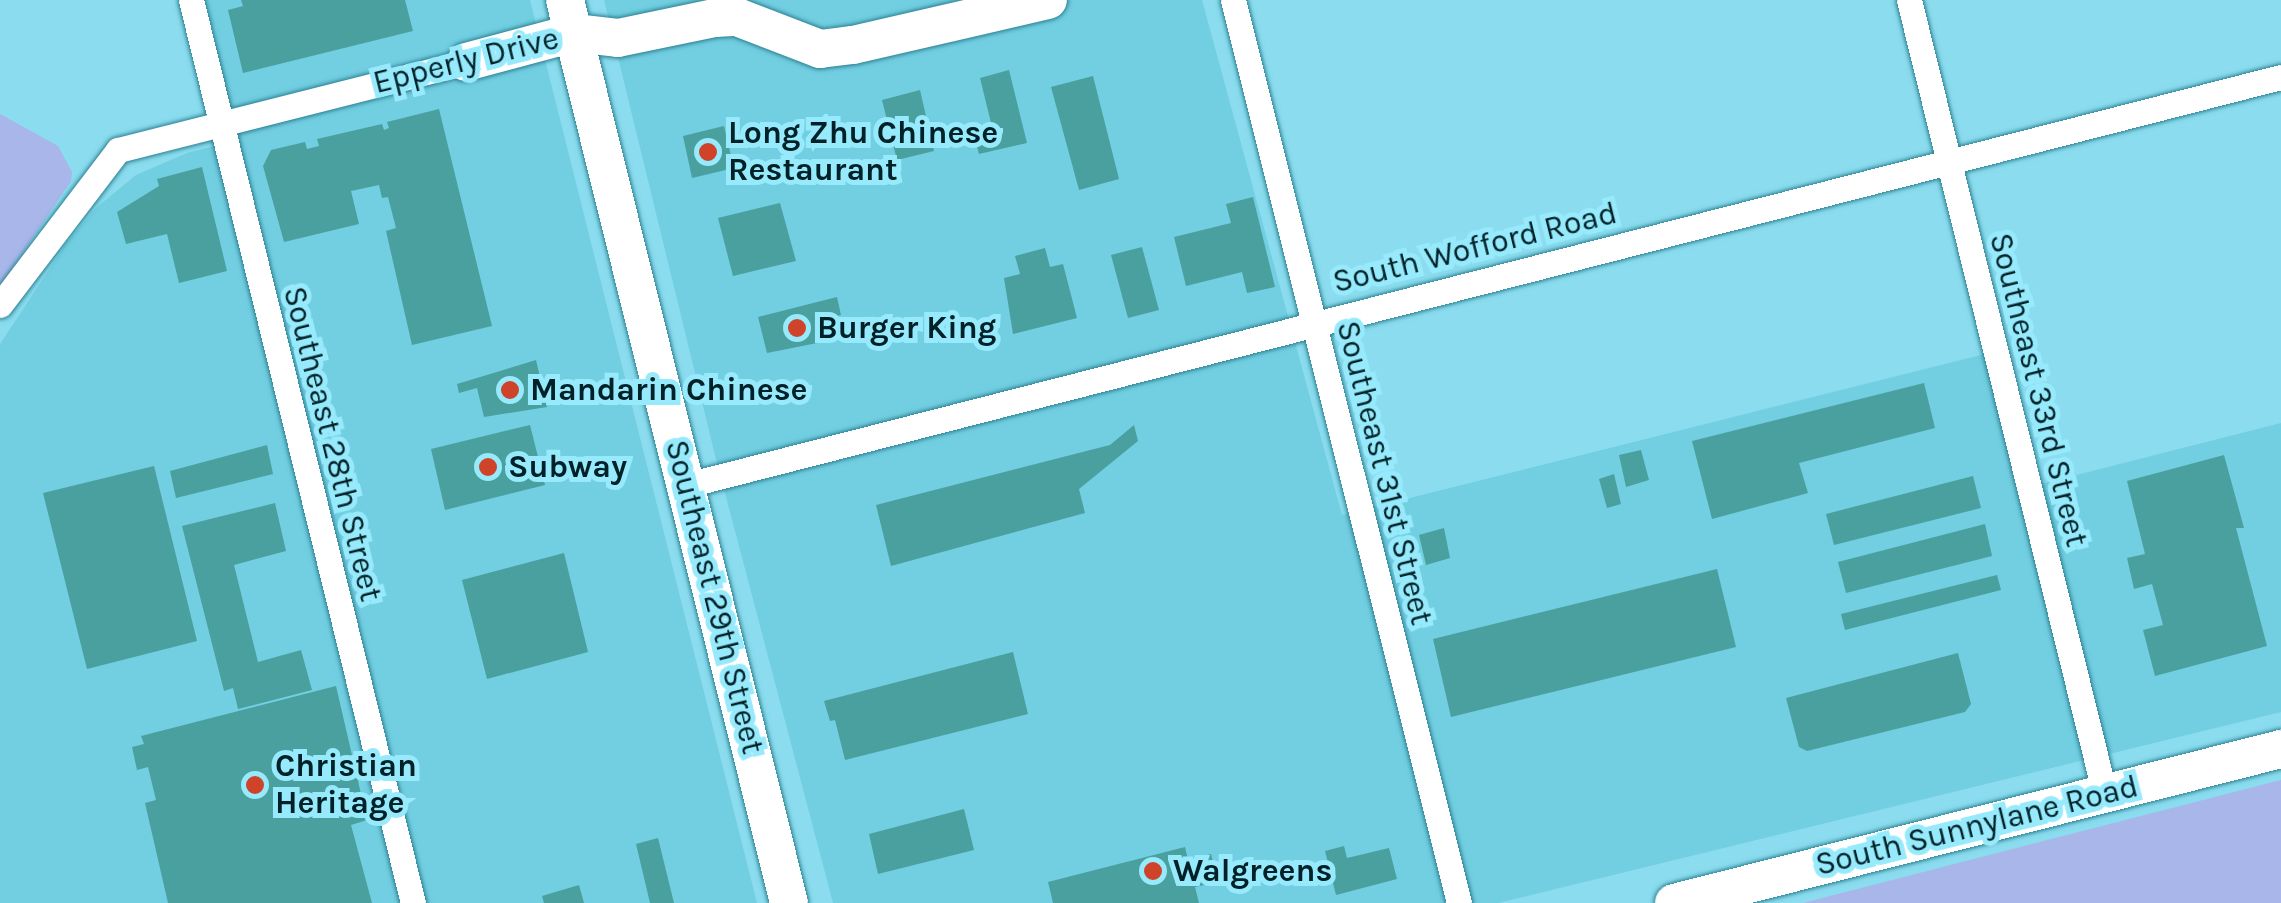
<!DOCTYPE html>
<html>
<head>
<meta charset="utf-8">
<style>
	body { margin:0 }
	#map { position:relative; width:2281px; height:903px; overflow:hidden; background:#8adcee; font-family:Karla,sans-serif }
	div>[style] { position:absolute }
	.built>* { inset:0; background:#72cee1 }
	.green>* { inset:0; background:#a8b6ea }
	.building>* { inset:0; background:#49a09e }
	.roads { filter:drop-shadow(0 0 2px #2b8192) drop-shadow(0 0 2px #2b8192) }
	.street>* { height:25px; margin:-12.5px; padding:0 12.5px; transform-origin:12.5px; border-radius:12.5px; background:#fff }
	.secondary>* { height:38px; margin:-19px; padding:0 19px; transform-origin:19px; border-radius:19px; background:#fff }
	.dots>* { width:28px; height:28px; translate:-50% -50%; box-sizing:border-box; border:5px solid #97eafb; border-radius:50% }
	span { translate:-50% -50%; white-space:nowrap; text-align:center; line-height:1.15; -webkit-text-stroke:10px #97eafb; paint-order:stroke }
	.street-label { font-size:32px; color:#002128 }
	.poi-label { font-size:32px; color:#002128; font-weight:700 }
	.left { translate:0 -50%; text-align:left }
</style>
</head>
<body>
<div id="map">
	<div class="built">
		<div style="clip-path:polygon(205px 0,530px 0,757px 903px,0 903px,0 344px,66px 244px,96px 208px,136px 175px,187px 153px,238px 140px)"></div>
		<div style="clip-path:polygon(604px 0,1202px 0,1342px 515px,2005px 349px,2041px 484px,2281px 423px,2281px 712px,1498px 903px,833px 903px,715px 455px)"></div>
	</div>
	<div class="green">
		<div style="clip-path:polygon(0 114px,58px 146px,72px 172px,71px 181px,0 287px)"></div>
		<div style="clip-path:polygon(2281px 780px,2281px 903px,1803px 903px)"></div>
	</div>
	<div class="building">
		<div style="clip-path:polygon(241px 0,405px 0,413px 31px,243px 73px,228px 10px,243px 6px)"></div>
		<div style="clip-path:polygon(1009px 70px,1027px 143px,979px 154px,973px 132px,992px 127px,980px 78px)"></div>
		<div style="clip-path:polygon(1093px 76px,1119px 179px,1079px 190px,1051px 87px)"></div>
		<div style="clip-path:polygon(920px 90px,934px 151px,897px 160px,882px 100px)"></div>
		<div style="clip-path:polygon(439px 109px,492px 326px,412px 345px,386px 231px,396px 228px,388px 197px,382px 198px,379px 185px,351px 191px,359px 224px,284px 242px,263px 166px,271px 150px,305px 142px,307px 149px,319px 146px,317px 139px,382px 124px,384px 130px,389px 128px,387px 122px)"></div>
		<div style="clip-path:polygon(724px 126px,734px 168px,692px 178px,683px 136px)"></div>
		<div style="clip-path:polygon(202px 167px,227px 271px,179px 283px,167px 234px,126px 244px,117px 212px,159px 186px,157px 179px)"></div>
		<div style="clip-path:polygon(1253px 197px,1275px 287px,1247px 293px,1242px 272px,1186px 286px,1174px 237px,1231px 223px,1226px 204px)"></div>
		<div style="clip-path:polygon(780px 203px,796px 261px,733px 276px,718px 218px)"></div>
		<div style="clip-path:polygon(1142px 247px,1159px 310px,1128px 318px,1111px 255px)"></div>
		<div style="clip-path:polygon(1045px 248px,1050px 267px,1063px 264px,1077px 318px,1013px 334px,1004px 278px,1020px 274px,1015px 256px)"></div>
		<div style="clip-path:polygon(837px 297px,841px 315px,832px 317px,837px 339px,767px 353px,758px 317px)"></div>
		<div style="clip-path:polygon(536px 360px,547px 407px,484px 417px,477px 388px,459px 393px,457px 384px)"></div>
		<div style="clip-path:polygon(1924px 383px,1935px 428px,1799px 463px,1808px 493px,1712px 519px,1692px 441px)"></div>
		<div style="clip-path:polygon(530px 425px,545px 485px,445px 510px,431px 449px)"></div>
		<div style="clip-path:polygon(1134px 425px,1138px 441px,1079px 489px,1085px 513px,891px 566px,876px 505px,1110px 445px)"></div>
		<div style="clip-path:polygon(267px 445px,273px 474px,176px 498px,170px 471px)"></div>
		<div style="clip-path:polygon(1641px 450px,1649px 480px,1626px 487px,1619px 455px)"></div>
		<div style="clip-path:polygon(2224px 455px,2244px 528px,2236px 528px,2267px 646px,2155px 676px,2143px 630px,2163px 625px,2152px 584px,2134px 589px,2127px 558px,2145px 554px,2127px 481px)"></div>
		<div style="clip-path:polygon(154px 466px,197px 641px,87px 669px,43px 493px)"></div>
		<div style="clip-path:polygon(1614px 474px,1621px 504px,1607px 508px,1599px 479px)"></div>
		<div style="clip-path:polygon(1973px 476px,1981px 508px,1834px 545px,1826px 514px)"></div>
		<div style="clip-path:polygon(275px 503px,286px 551px,234px 565px,258px 662px,301px 650px,312px 690px,238px 709px,233px 688px,224px 691px,182px 526px)"></div>
		<div style="clip-path:polygon(1985px 524px,1992px 556px,1846px 593px,1838px 562px)"></div>
		<div style="clip-path:polygon(1444px 528px,1450px 558px,1426px 565px,1419px 535px)"></div>
		<div style="clip-path:polygon(564px 553px,588px 652px,487px 679px,462px 580px)"></div>
		<div style="clip-path:polygon(1717px 569px,1736px 647px,1451px 717px,1433px 639px)"></div>
		<div style="clip-path:polygon(1997px 575px,2001px 590px,1845px 630px,1841px 614px)"></div>
		<div style="clip-path:polygon(1013px 652px,1028px 714px,845px 760px,835px 720px,830px 721px,824px 701px)"></div>
		<div style="clip-path:polygon(1958px 653px,1971px 704px,1965px 712px,1807px 751px,1799px 747px,1786px 698px)"></div>
		<div style="clip-path:polygon(336px 686px,367px 820px,351px 825px,372px 903px,168px 903px,145px 803px,156px 800px,148px 767px,137px 770px,132px 747px,144px 744px,141px 736px)"></div>
		<div style="clip-path:polygon(964px 809px,974px 850px,878px 874px,869px 834px)"></div>
		<div style="clip-path:polygon(658px 838px,674px 903px,650px 903px,636px 844px)"></div>
		<div style="clip-path:polygon(1344px 846px,1347px 858px,1389px 848px,1397px 879px,1336px 895px,1325px 851px)"></div>
		<div style="clip-path:polygon(1185px 847px,1188px 860px,1211px 854px,1218px 882px,1195px 887px,1199px 903px,1053px 903px,1048px 882px)"></div>
		<div style="clip-path:polygon(579px 885px,584px 903px,544px 903px,542px 896px)"></div>
	</div>
	<div class="roads">
		<div class="street">
			<div style="left:191px;top:0;width:930px;rotate:76.19deg"></div>
			<div style="left:1233px;top:0;width:931px;rotate:75.95deg"></div>
			<div style="left:1909px;top:0;width:819px;rotate:76.15deg"></div>
			<div style="left:0;top:305px;width:195px;rotate:-52.7deg"></div>
			<div style="left:118px;top:150px;width:359px;rotate:-14.2deg"></div>
			<div style="left:687px;top:485px;width:1645px;rotate:-14.36deg"></div>
		</div>
		<div class="secondary">
			<div style="left:565px;top:0;width:930px;rotate:76.07deg"></div>
			<div style="left:466px;top:62px;width:112px;rotate:-15deg"></div>
			<div style="left:574px;top:33px;width:44px;rotate:6.5deg"></div>
			<div style="left:618px;top:38px;width:99px;rotate:-11.7deg"></div>
			<div style="left:715px;top:18px;width:22px;rotate:-3deg"></div>
			<div style="left:737px;top:17px;width:89px;rotate:21.1deg"></div>
			<div style="left:820px;top:49px;width:33px;rotate:-7deg"></div>
			<div style="left:853px;top:45px;width:200px;rotate:-13deg"></div>
			<div style="left:1674px;top:903px;width:626px;rotate:-14.24deg"></div>
		</div>
	</div>
	<div class="dots">
		<div style="left:708px;top:152px;background:#cf432a"></div>
		<div style="left:797px;top:328px;background:#cf432a"></div>
		<div style="left:510px;top:390px;background:#cf432a"></div>
		<div style="left:488px;top:467px;background:#cf432a"></div>
		<div style="left:255px;top:785px;background:#cf432a"></div>
		<div style="left:1153px;top:871px;background:#cf432a"></div>
	</div>
	<div class="street-label">
		<span style="left:466px;top:61px;rotate:-14deg">Epperly Drive</span>
		<span style="left:1475px;top:248px;rotate:-14deg">South Wofford Road</span>
		<span style="left:2038px;top:390px;rotate:76deg">Southeast 33rd Street</span>
		<span style="left:332px;top:444px;rotate:76deg">Southeast 28th Street</span>
		<span style="left:1384px;top:473px;rotate:76deg">Southeast 31st Street</span>
		<span style="left:714px;top:597px;rotate:76deg">Southeast 29th Street</span>
		<span style="left:1977px;top:826px;rotate:-14deg">South Sunnylane Road</span>
	</div>
	<div class="poi-label">
		<span class="left" style="left:728px;top:152px">Long Zhu Chinese<br>Restaurant</span>
		<span class="left" style="left:817px;top:328px">Burger King</span>
		<span class="left" style="left:530px;top:390px">Mandarin Chinese</span>
		<span class="left" style="left:508px;top:467px">Subway</span>
		<span class="left" style="left:275px;top:785px">Christian<br>Heritage</span>
		<span class="left" style="left:1173px;top:871px">Walgreens</span>
	</div>
</div>
</body>
</html>
